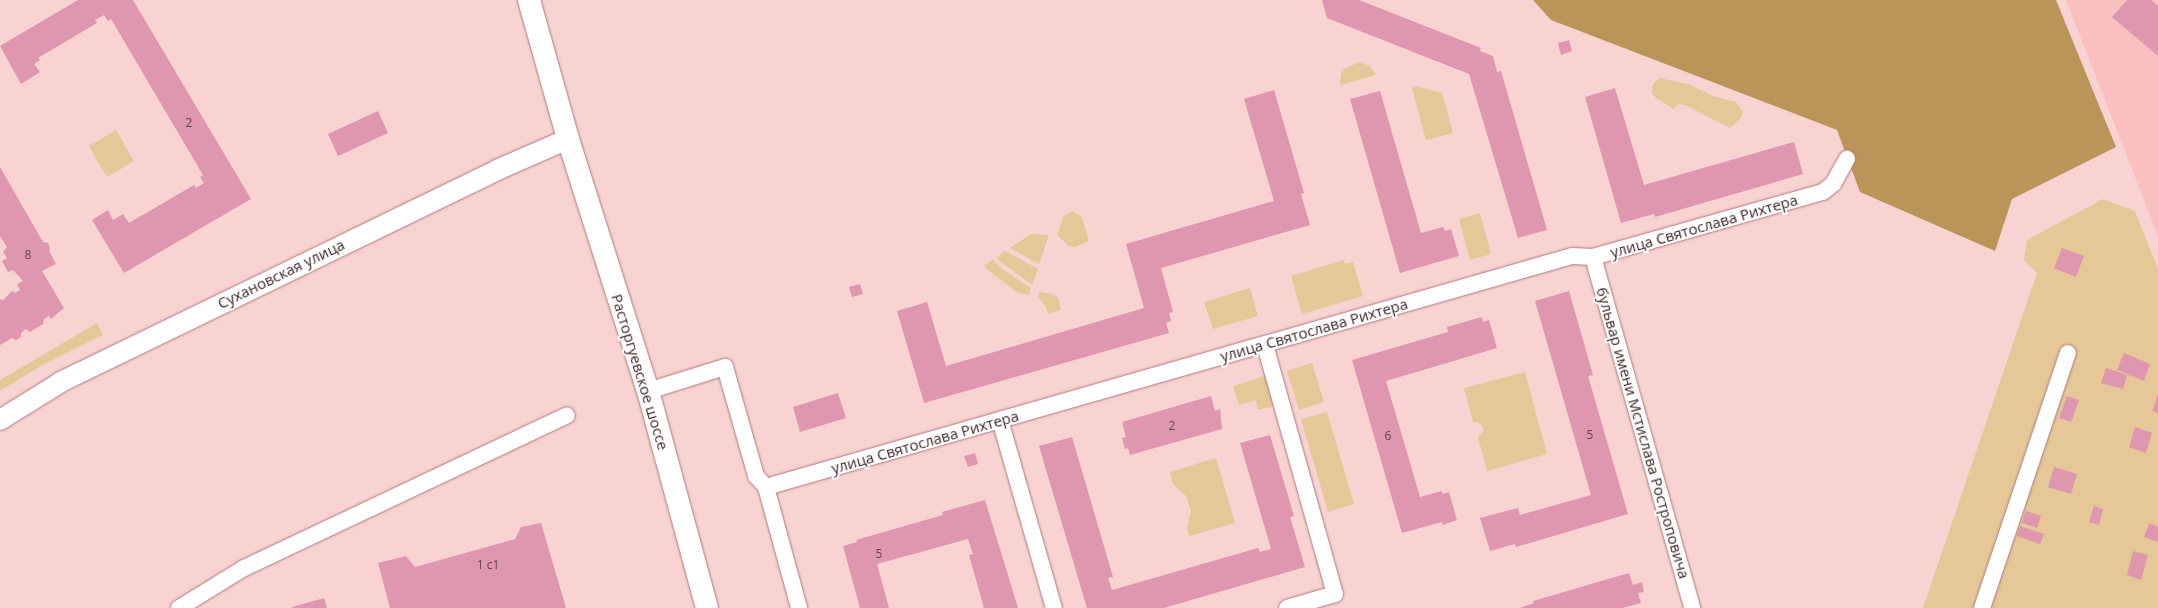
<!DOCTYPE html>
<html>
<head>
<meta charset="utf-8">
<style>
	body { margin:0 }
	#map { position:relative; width:2158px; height:608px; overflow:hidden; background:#f9d2d2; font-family:"Open Sans",sans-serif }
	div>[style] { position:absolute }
	.built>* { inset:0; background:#fac0bf }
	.green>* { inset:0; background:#e6c797 }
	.forest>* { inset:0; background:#ba9559 }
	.building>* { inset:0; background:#de97ae }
	.roads { filter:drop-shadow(0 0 1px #b27778) drop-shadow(0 0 1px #b27778) }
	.minor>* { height:16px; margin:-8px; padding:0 8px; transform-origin:8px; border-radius:8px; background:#fff }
	.tertiary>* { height:20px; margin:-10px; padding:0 10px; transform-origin:10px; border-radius:10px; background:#fff }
	.secondary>* { height:22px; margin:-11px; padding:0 11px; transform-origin:11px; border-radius:11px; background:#fff }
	span { translate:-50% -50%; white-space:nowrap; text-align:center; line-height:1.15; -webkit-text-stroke:4px #fefefe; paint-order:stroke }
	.number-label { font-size:12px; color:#664248 }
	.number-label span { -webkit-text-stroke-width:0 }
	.street-label { font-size:15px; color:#3e2626 }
</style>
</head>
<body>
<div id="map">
	<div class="built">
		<div style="clip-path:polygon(2066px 0,2158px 0,2158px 236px)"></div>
	</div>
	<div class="green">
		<div style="clip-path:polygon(1359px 62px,1370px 66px,1376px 75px,1340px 85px,1341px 74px,1344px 69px)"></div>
		<div style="clip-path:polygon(1660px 78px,1688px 84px,1713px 96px,1736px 102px,1743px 112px,1741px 118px,1730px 128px,1685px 105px,1678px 104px,1674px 109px,1656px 98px,1652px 93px,1653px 84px)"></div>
		<div style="clip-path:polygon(1416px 86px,1442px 93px,1453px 133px,1426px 140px,1412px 88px)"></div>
		<div style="clip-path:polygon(116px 130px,134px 161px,107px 177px,89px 146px)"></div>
		<div style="clip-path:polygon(2103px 199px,2135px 211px,2158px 269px,2158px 608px,1923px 608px,2037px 273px,2024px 260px,2027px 240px)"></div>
		<div style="clip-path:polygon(1073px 211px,1082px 217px,1089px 241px,1075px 247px,1069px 246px,1057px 235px,1064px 216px)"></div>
		<div style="clip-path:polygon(1480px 213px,1491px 254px,1470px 260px,1459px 219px)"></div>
		<div style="clip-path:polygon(1031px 234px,1049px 235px,1039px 264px,1010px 248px)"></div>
		<div style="clip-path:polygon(1005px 251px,1038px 269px,1032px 285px,996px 258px)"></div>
		<div style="clip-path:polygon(993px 260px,1002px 269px,1031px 288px,1029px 295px,1018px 293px,989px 271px,984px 266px)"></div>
		<div style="clip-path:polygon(1344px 260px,1345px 264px,1353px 262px,1363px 296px,1302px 314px,1291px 276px)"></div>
		<div style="clip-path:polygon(1250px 288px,1258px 316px,1213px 329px,1204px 302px)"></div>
		<div style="clip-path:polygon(1040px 292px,1053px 294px,1058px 298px,1061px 310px,1048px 314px,1046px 307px,1038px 297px)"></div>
		<div style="clip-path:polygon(97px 323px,103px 335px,39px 367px,0 391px,0 380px)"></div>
		<div style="clip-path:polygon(1312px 363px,1324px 402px,1299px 410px,1287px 371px)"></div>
		<div style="clip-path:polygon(1525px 372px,1547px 454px,1487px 471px,1478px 437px,1483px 432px,1483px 427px,1478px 422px,1473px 422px,1464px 388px)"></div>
		<div style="clip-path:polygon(1265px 376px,1274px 406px,1258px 410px,1255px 400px,1239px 405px,1233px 386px)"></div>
		<div style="clip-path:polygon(1327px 412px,1354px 504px,1328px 512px,1301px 419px)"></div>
		<div style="clip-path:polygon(1216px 458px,1235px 523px,1189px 536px,1187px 529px,1191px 511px,1186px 496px,1173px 484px,1170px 472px)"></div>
	</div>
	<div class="forest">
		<div style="clip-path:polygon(1533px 0,2056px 0,2116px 147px,2012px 199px,1995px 251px,1860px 192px,1837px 130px,1551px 20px)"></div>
	</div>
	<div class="building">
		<div style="clip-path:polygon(78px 0,133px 0,251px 199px,124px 273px,92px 220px,108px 210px,113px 220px,123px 214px,129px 223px,194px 185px,196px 188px,204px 183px,200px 177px,203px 175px,111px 19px,108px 21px,104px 15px,95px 20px,97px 23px,38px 58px,40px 60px,34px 64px,40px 72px,21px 84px,0 46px)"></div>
		<div style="clip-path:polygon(1322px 0,1359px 0,1481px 48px,1480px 51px,1493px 56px,1497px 72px,1501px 71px,1547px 230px,1518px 238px,1469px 74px,1327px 18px)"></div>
		<div style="clip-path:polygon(2127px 0,2151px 0,2158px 6px,2158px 56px,2112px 17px)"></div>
		<div style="clip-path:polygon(1569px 40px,1572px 51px,1561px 55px,1558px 43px)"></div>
		<div style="clip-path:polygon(1615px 88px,1644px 185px,1794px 142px,1803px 174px,1655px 217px,1654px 214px,1621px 223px,1585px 97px)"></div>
		<div style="clip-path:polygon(1274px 90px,1304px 193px,1301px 194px,1310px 225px,1161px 268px,1173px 312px,1169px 313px,1171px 321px,1166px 323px,1169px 333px,924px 403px,897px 311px,927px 302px,946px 366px,1144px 308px,1126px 244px,1274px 201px,1244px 99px)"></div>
		<div style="clip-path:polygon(1380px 91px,1421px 233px,1443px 227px,1445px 231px,1451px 229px,1459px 256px,1400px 273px,1350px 99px)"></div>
		<div style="clip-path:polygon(378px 111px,388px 133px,338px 156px,328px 134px)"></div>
		<div style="clip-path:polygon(0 167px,43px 242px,48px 243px,50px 248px,49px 251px,56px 264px,42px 271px,64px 308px,51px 319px,49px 316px,44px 319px,43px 324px,30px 332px,26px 329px,21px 333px,21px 337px,16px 340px,12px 338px,0 345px,0 299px,3px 300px,12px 291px,15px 293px,20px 290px,17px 284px,23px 281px,13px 270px,8px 272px,2px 261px,7px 258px,3px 252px,7px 247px,0 236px)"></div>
		<div style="clip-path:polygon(2062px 248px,2084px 256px,2076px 277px,2054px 268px)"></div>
		<div style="clip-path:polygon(860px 284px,863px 294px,852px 297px,849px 287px)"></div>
		<div style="clip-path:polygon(1569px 291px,1593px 375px,1588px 376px,1628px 514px,1516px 547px,1515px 544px,1490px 551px,1480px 518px,1518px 508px,1520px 515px,1591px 495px,1535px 301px)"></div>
		<div style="clip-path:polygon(1482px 317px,1483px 322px,1489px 320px,1497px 348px,1386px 381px,1420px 497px,1442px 491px,1442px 494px,1449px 492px,1457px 520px,1443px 525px,1442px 522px,1402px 533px,1352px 360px,1448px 332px,1447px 327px)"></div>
		<div style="clip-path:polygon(2124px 353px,2150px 364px,2144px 381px,2117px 370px)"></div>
		<div style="clip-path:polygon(2106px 368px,2127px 375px,2123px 389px,2101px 383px)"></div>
		<div style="clip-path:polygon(838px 393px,846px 418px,800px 432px,793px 407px)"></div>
		<div style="clip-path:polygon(2158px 394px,2158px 413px,2152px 411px)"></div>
		<div style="clip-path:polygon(1211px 396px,1215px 411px,1220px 409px,1222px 429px,1130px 455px,1128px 448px,1125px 449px,1122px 438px,1126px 437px,1122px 422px)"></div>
		<div style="clip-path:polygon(2067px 396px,2079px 400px,2071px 422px,2059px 418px)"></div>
		<div style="clip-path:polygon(2135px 427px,2152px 433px,2146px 453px,2129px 447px)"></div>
		<div style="clip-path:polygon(1270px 435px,1294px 516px,1290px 517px,1305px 567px,1164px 608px,1087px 608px,1039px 446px,1072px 437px,1113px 577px,1108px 578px,1112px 590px,1258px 548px,1260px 552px,1271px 549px,1240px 443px)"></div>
		<div style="clip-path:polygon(975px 453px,978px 464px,968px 467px,964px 456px)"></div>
		<div style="clip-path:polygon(2054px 467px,2077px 474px,2071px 494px,2048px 487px)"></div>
		<div style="clip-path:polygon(985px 500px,1018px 608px,984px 608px,969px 555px,973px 554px,968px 539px,877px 564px,889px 608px,860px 608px,843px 546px,857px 542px,856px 540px,943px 515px,942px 512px)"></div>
		<div style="clip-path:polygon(2094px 506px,2103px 509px,2099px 525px,2089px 522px)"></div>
		<div style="clip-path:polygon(2026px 511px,2041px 516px,2037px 528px,2022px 523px)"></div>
		<div style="clip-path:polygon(541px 523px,566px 608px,390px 608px,378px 563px,406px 556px,415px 567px,515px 539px,521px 527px)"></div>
		<div style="clip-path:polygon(2149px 523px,2158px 527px,2158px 542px,2144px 537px)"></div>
		<div style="clip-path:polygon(2020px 526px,2044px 534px,2040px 544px,2017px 536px)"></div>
		<div style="clip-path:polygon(2133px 551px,2148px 555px,2141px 580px,2127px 575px)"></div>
		<div style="clip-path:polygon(1629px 573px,1633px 585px,1642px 582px,1644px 592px,1638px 593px,1641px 603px,1623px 608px,1520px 608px,1534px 603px,1533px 601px)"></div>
		<div style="clip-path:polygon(324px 598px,327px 608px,292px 608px,292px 607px)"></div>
	</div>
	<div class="roads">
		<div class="minor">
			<div style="left:1593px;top:257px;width:365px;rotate:74.2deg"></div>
			<div style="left:1265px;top:345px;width:259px;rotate:74.3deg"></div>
			<div style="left:1335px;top:594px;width:50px;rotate:163.7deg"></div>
			<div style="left:648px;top:391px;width:81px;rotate:-17.3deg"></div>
			<div style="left:725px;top:367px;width:113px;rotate:74.1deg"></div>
			<div style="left:756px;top:476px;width:15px;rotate:48deg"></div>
			<div style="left:766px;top:487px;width:125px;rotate:74.7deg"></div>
			<div style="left:1000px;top:420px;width:196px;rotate:74deg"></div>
			<div style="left:766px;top:487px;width:838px;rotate:-15.99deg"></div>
			<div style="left:1572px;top:256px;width:21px;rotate:3deg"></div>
			<div style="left:1593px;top:257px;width:239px;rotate:-15.8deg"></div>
			<div style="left:1823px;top:192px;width:13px;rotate:-39deg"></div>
			<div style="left:1833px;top:184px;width:29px;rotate:-61deg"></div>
			<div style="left:179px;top:608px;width:76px;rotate:-31.6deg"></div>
			<div style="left:244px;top:568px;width:357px;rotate:-25.3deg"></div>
			<div style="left:1982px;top:608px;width:269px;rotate:-71.4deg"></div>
		</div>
		<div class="tertiary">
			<div style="left:0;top:420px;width:72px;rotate:-31.9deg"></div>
			<div style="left:61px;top:382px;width:485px;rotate:-25.9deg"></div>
			<div style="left:497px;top:170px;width:77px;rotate:-23.6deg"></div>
		</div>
		<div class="secondary">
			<div style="left:529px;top:0;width:144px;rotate:74.3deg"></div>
			<div style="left:568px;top:139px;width:264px;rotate:72.4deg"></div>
			<div style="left:648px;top:391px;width:225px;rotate:74.8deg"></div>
		</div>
	</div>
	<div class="number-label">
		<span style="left:189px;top:123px">2</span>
		<span style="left:28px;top:255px">8</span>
		<span style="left:1172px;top:426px">2</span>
		<span style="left:1590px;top:435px">5</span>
		<span style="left:1388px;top:436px">6</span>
		<span style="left:879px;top:554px">5</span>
		<span style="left:488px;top:565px">1 с1</span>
	</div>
	<div class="street-label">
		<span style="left:1704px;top:226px;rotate:-16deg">улица Святослава Рихтера</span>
		<span style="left:281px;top:274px;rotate:-26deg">Сухановская улица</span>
		<span style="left:1314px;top:330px;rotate:-16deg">улица Святослава Рихтера</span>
		<span style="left:640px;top:372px;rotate:73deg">Расторгуевское шоссе</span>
		<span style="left:1643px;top:433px;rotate:74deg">бульвар имени Мстислава Ростроповича</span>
		<span style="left:925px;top:442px;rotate:-16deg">улица Святослава Рихтера</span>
	</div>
</div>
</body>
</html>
